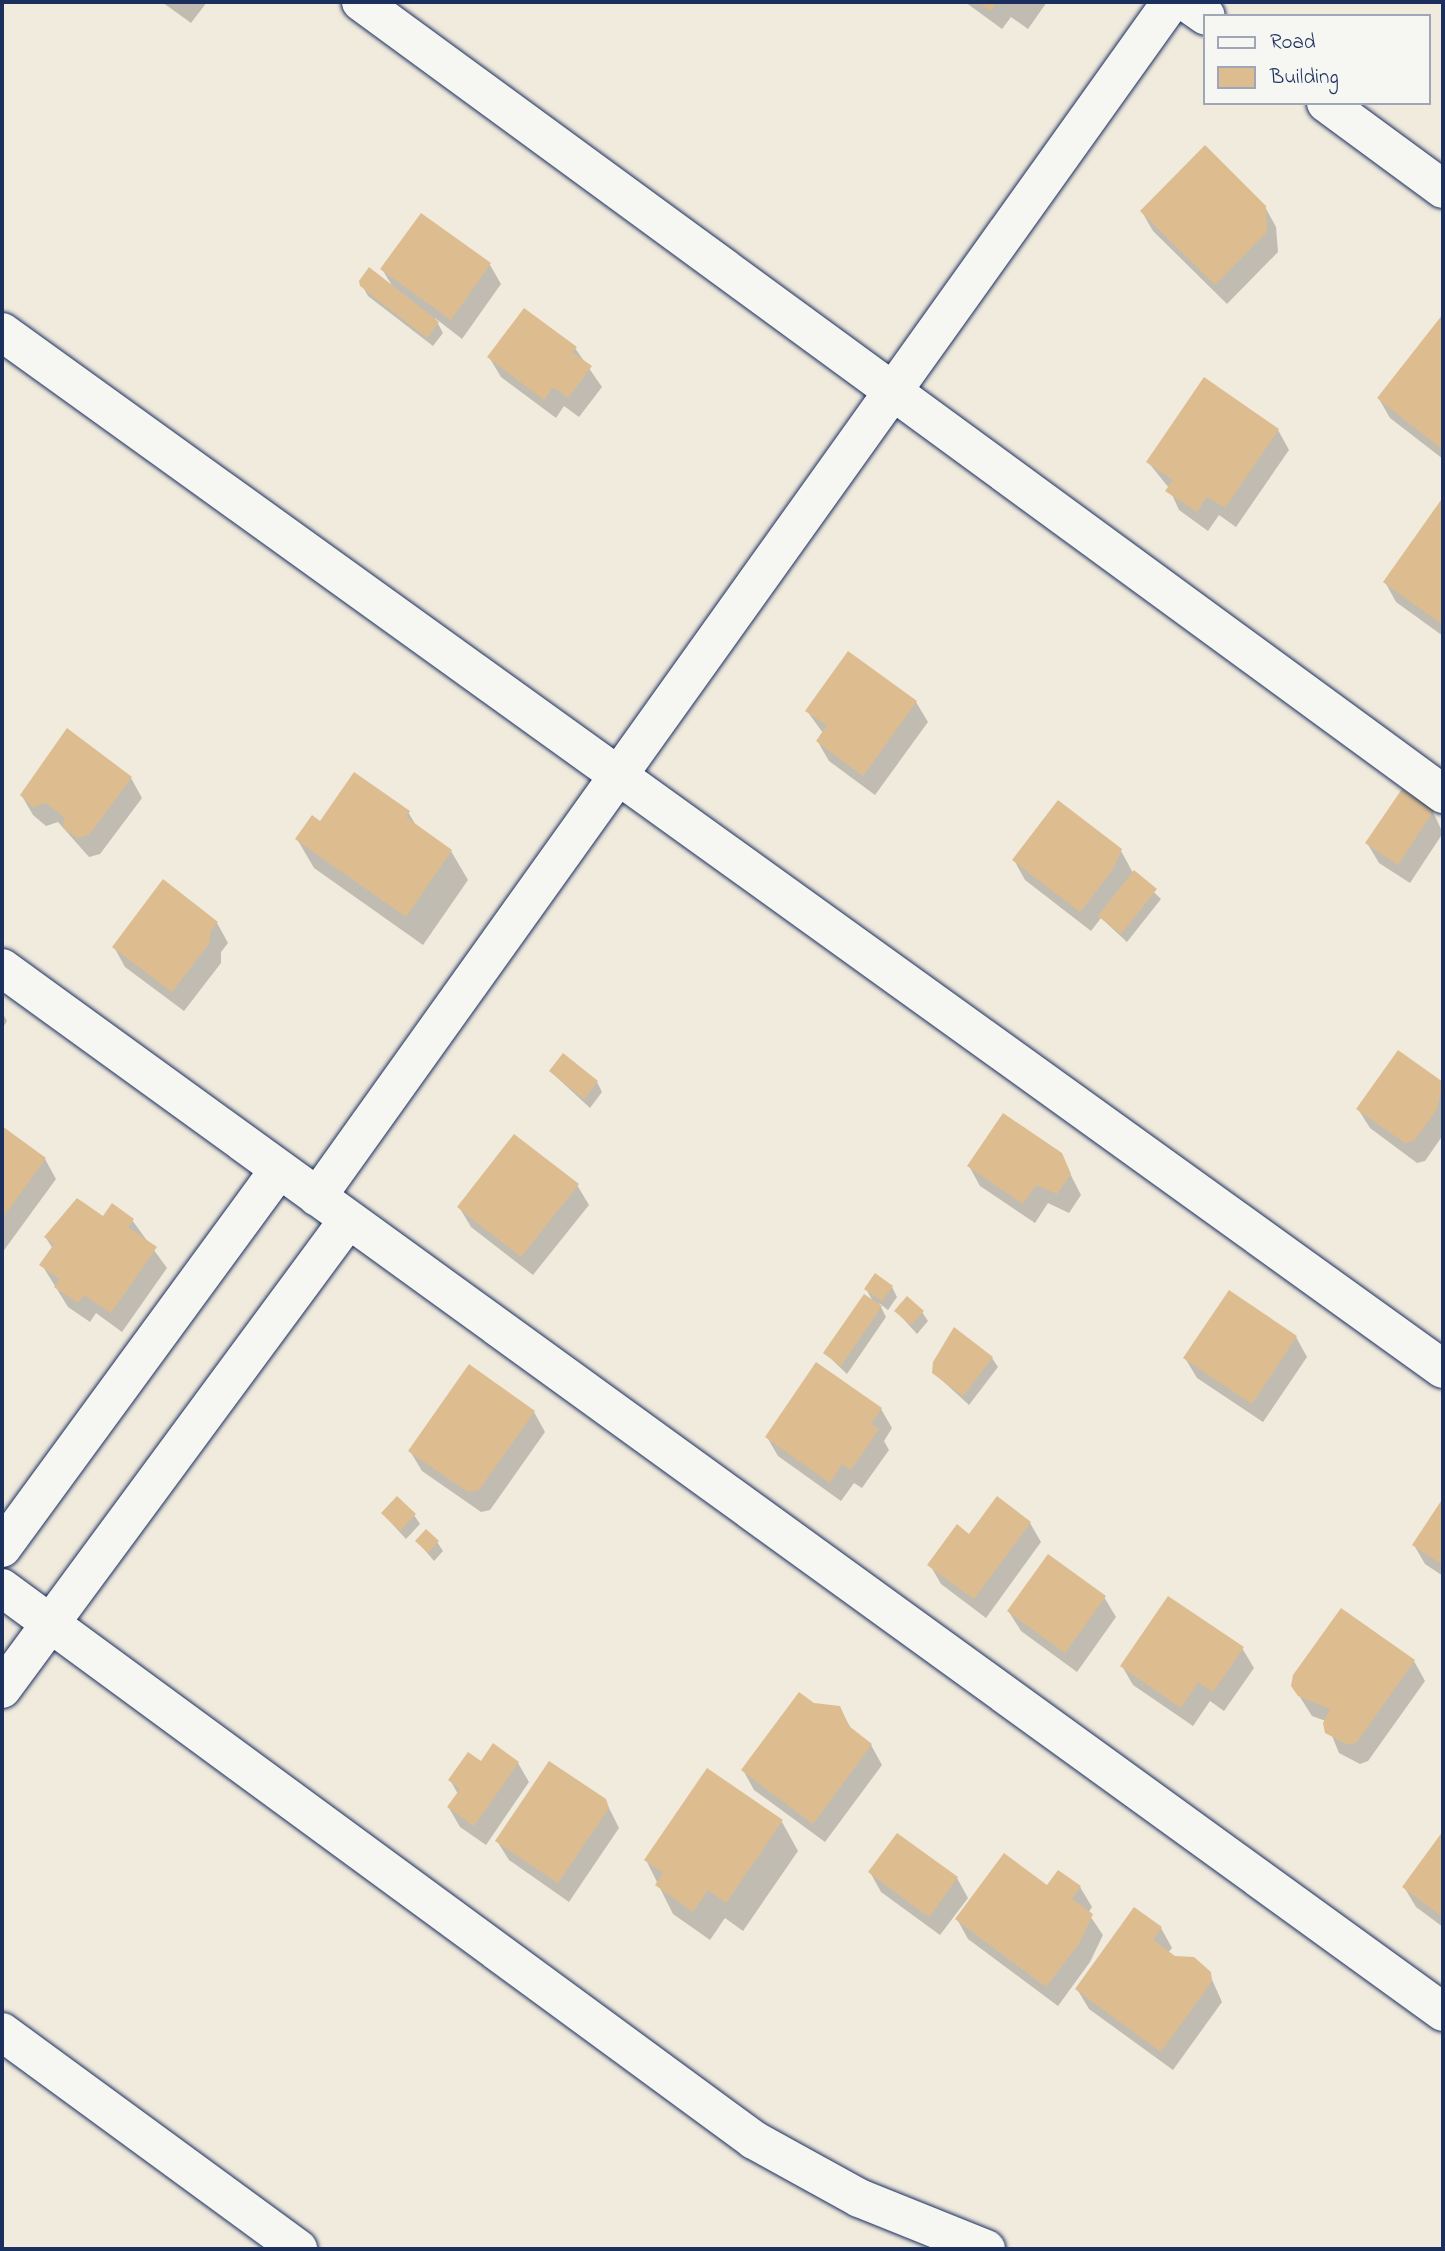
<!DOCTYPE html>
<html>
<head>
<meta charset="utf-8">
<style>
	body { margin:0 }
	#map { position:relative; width:1445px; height:2251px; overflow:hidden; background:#f1ebde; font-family:"Indie Flower",sans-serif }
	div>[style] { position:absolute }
	.shadow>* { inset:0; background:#0003 }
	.building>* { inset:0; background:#ddbd90 }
	.roads { filter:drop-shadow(0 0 2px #1b2f5e) drop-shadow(0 0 2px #1b2f5e) }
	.street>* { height:38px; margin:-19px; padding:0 19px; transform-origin:19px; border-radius:19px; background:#f6f6f2 }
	span { translate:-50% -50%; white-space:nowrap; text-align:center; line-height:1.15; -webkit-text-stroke:5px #f6f6f2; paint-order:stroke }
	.frame { position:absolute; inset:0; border:4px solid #1b2f5e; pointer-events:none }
	.legend { position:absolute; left:1203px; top:14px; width:228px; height:91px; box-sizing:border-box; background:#f6f6f2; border:2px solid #9ea6b7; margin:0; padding:9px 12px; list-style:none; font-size:21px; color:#1b2f5e }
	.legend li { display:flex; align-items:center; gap:14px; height:35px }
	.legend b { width:35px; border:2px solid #9ea6b7 }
</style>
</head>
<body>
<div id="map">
	<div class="shadow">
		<div style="clip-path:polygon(162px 2px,207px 2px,191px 23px)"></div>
		<div style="clip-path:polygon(965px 2px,1047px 2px,1028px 29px,1011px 17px,1002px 29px)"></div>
		<div style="clip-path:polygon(1265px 207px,1276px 227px,1278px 252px,1227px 304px,1153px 231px,1142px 212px)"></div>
		<div style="clip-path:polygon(421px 215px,490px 265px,501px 284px,462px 339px,435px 318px,443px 333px,433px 346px,368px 296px,362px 285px,394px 289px,382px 269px)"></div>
		<div style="clip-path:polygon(1443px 317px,1443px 459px,1390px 418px,1379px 399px)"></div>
		<div style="clip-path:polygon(575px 348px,602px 387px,579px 417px,564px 406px,556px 418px,501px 377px,489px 357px)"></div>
		<div style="clip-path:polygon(1278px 430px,1289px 450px,1236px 527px,1219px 515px,1208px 531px,1179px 510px,1169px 488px,1148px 462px)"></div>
		<div style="clip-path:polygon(1441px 503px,1443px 504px,1443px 636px,1396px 602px,1385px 582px)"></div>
		<div style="clip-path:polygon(916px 702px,928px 722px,875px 795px,829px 761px,818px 742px,823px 733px,807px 711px)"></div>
		<div style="clip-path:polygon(131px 778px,142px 798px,100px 854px,89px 857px,58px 822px,46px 826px,33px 815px,22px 796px)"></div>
		<div style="clip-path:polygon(408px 812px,417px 827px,451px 851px,468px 880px,423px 945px,314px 868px,297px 839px,320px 823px)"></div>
		<div style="clip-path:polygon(1433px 812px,1443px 833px,1410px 883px,1379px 863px,1367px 843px)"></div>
		<div style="clip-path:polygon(1121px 851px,1132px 871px,1161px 899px,1127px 942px,1101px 918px,1091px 931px,1025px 880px,1014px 860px)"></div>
		<div style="clip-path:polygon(217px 923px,228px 943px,221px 952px,221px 963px,184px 1011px,125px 967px,114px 947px)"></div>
		<div style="clip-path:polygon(2px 1012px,7px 1021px,2px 1029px)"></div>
		<div style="clip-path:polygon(1399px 1053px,1443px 1085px,1443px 1135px,1425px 1161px,1417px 1163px,1370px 1128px,1358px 1109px)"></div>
		<div style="clip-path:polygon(551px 1072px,597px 1082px,602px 1092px,590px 1108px)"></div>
		<div style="clip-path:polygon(2px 1128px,45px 1159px,56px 1179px,2px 1253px)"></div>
		<div style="clip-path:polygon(1060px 1154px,1081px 1195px,1069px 1213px,1048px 1203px,1035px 1223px,980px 1186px,969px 1166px)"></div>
		<div style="clip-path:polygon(577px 1185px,589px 1205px,533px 1275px,471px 1227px,459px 1207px)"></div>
		<div style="clip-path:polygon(103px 1219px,132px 1220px,167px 1268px,122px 1332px,96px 1313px,90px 1322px,68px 1307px,42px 1265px,53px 1249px,46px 1238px)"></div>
		<div style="clip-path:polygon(892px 1287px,897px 1297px,888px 1310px,879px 1303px,886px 1317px,847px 1374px,825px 1353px,874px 1303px,866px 1289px)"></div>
		<div style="clip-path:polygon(896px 1311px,922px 1312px,928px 1321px,917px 1334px)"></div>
		<div style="clip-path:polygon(1296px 1337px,1307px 1357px,1263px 1422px,1197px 1378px,1185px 1358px)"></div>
		<div style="clip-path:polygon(992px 1358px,998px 1367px,969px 1405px,934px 1373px)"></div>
		<div style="clip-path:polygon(881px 1409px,892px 1428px,884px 1441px,889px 1450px,862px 1488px,854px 1483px,841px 1501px,778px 1456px,767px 1437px)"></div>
		<div style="clip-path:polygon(534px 1412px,545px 1432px,490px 1510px,481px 1512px,422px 1471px,410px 1451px)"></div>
		<div style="clip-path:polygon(1443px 1501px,1443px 1576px,1425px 1564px,1414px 1545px)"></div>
		<div style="clip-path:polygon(383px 1514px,414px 1515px,420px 1524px,406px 1539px)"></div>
		<div style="clip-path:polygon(1030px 1523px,1041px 1542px,986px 1618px,941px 1584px,930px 1565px)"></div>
		<div style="clip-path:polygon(417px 1541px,437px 1542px,443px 1551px,434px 1561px)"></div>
		<div style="clip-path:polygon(1104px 1597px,1116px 1617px,1077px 1672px,1021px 1631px,1009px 1612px)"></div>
		<div style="clip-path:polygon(1242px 1648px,1254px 1668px,1224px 1711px,1210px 1701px,1193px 1726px,1133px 1685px,1122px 1666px)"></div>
		<div style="clip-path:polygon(1414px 1661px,1425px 1681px,1368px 1761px,1360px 1764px,1339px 1753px,1326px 1721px,1312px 1716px,1293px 1686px)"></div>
		<div style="clip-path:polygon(813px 1705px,839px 1707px,852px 1730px,871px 1745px,882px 1765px,825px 1842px,754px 1790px,743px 1770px)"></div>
		<div style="clip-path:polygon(481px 1763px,518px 1763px,529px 1782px,486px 1845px,460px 1827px,449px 1808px,458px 1794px,450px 1780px)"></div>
		<div style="clip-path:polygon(605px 1800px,619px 1828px,569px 1902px,509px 1860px,497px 1841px)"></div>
		<div style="clip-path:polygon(782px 1822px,798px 1851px,743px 1931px,725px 1918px,710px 1940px,673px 1914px,646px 1860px)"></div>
		<div style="clip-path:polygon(1443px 1834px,1443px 1927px,1416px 1907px,1404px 1887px)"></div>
		<div style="clip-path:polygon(870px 1872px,957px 1878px,968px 1898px,940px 1935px,881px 1892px)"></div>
		<div style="clip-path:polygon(1059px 1872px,1080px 1887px,1092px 1907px,1088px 1913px,1103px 1935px,1090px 1962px,1058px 2006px,968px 1939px,957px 1919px,1047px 1887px)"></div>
		<div style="clip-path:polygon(1161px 1928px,1172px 1948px,1168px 1953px,1209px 1973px,1222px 2002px,1173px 2070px,1089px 2009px,1077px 1989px)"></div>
	</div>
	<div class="building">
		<div style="clip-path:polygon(978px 2px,997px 2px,991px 11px)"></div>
		<div style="clip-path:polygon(1205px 145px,1266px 206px,1267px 232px,1215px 285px,1140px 211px)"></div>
		<div style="clip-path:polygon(421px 213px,491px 263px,451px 320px,380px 269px)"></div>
		<div style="clip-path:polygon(369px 267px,439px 322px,427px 338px,360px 286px,359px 281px)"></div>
		<div style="clip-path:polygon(524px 308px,577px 347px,572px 352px,592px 366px,568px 398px,553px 387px,544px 400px,487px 357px)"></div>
		<div style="clip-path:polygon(1443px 314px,1443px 450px,1377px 398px)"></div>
		<div style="clip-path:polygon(1204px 377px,1279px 429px,1225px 508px,1207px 497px,1197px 512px,1165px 491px,1173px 480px,1146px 462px)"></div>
		<div style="clip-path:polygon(1441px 500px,1443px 502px,1443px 625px,1383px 582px)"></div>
		<div style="clip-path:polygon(848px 651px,917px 701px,863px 776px,816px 741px,827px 725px,805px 711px)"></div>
		<div style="clip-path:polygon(67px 728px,132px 777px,89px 835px,77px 838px,63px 828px,64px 817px,46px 803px,33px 807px,20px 795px)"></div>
		<div style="clip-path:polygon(354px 772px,410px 811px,406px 817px,452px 850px,406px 917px,295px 839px,312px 815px,320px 821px)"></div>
		<div style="clip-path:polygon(1402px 789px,1434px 810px,1398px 865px,1365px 843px)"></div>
		<div style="clip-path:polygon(1058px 800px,1122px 849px,1113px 869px,1080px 912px,1012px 860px)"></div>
		<div style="clip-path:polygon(1134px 870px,1157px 889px,1121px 934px,1098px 916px)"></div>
		<div style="clip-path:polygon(163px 879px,218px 922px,210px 932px,210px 942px,172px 992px,112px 947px)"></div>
		<div style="clip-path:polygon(1398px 1050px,1443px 1082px,1437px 1109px,1414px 1141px,1405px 1143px,1356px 1109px)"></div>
		<div style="clip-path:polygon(563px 1053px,598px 1081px,584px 1099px,549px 1071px)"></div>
		<div style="clip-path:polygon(1003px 1113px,1062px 1153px,1071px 1174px,1057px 1194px,1036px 1185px,1023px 1204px,967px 1166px)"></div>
		<div style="clip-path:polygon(2px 1126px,46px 1158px,2px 1219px)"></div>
		<div style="clip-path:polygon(514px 1134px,579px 1184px,521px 1257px,457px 1207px)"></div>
		<div style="clip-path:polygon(77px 1198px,103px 1216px,112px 1203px,134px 1219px,128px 1227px,157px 1247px,111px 1313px,84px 1295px,78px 1303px,54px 1287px,60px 1279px,39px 1265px,54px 1244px,44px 1237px)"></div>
		<div style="clip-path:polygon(875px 1273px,893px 1286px,882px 1301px,864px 1289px)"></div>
		<div style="clip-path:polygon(1229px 1290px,1297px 1336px,1252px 1404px,1183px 1358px)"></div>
		<div style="clip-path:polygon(864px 1294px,882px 1306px,841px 1366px,823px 1353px)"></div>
		<div style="clip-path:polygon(907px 1296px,924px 1311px,911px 1325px,894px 1311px)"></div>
		<div style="clip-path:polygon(954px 1327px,993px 1357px,963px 1396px,932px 1373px,933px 1362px)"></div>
		<div style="clip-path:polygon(816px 1362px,882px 1408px,871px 1424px,879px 1429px,851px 1470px,842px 1464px,830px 1483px,765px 1437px)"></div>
		<div style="clip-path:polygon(469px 1364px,535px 1411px,479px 1490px,468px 1492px,408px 1451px)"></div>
		<div style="clip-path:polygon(397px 1496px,416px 1514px,400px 1531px,381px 1513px)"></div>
		<div style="clip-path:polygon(997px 1496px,1031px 1522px,974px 1599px,927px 1565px,957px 1524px,969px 1534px)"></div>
		<div style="clip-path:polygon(1443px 1498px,1443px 1565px,1412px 1545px)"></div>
		<div style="clip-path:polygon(426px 1529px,439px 1541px,428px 1553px,415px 1541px)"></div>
		<div style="clip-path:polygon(1048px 1554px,1106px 1596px,1065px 1653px,1007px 1611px)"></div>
		<div style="clip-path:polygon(1168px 1596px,1244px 1647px,1213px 1692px,1198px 1682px,1181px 1708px,1120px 1666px)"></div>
		<div style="clip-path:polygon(1341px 1608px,1415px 1660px,1357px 1742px,1348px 1745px,1325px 1733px,1323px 1723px,1330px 1709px,1298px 1696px,1291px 1686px,1293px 1675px)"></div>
		<div style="clip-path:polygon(799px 1692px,814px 1703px,840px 1706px,849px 1726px,872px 1744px,813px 1824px,741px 1770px)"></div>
		<div style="clip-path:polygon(493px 1743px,519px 1762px,474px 1826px,447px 1807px,460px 1789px,448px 1780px,468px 1752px,481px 1761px)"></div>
		<div style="clip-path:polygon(549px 1761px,606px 1799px,609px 1808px,558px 1883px,495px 1841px)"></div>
		<div style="clip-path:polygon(707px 1768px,783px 1820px,726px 1903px,708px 1890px,693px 1912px,655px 1885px,663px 1873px,644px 1860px)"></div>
		<div style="clip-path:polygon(1443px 1831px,1443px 1917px,1402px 1887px)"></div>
		<div style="clip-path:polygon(897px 1833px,958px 1877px,929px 1917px,868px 1872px)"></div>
		<div style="clip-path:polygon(1004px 1853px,1047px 1885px,1058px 1870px,1081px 1886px,1072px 1899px,1093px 1914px,1080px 1942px,1046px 1987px,955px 1919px)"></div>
		<div style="clip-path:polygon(1134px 1907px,1162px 1927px,1153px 1940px,1175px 1956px,1194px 1957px,1211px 1972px,1212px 1981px,1161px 2052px,1075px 1989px)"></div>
	</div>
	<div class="roads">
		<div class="street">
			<div style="left:361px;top:2px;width:1341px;rotate:36.2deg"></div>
			<div style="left:1186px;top:2px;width:24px;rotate:35deg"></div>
			<div style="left:1326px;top:103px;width:145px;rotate:36.3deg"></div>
			<div style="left:2px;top:332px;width:1775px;rotate:35.74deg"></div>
			<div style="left:2px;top:968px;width:1779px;rotate:35.92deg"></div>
			<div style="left:317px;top:1197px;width:1469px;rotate:-54.45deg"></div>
			<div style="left:2px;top:1548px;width:469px;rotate:-53.8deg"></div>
			<div style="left:2px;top:1588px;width:933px;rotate:36.28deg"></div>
			<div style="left:754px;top:2140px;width:120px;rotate:28.9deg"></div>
			<div style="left:859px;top:2198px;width:137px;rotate:21.9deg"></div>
			<div style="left:2px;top:1689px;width:583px;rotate:-53.58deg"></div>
			<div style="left:2px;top:2032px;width:367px;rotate:36.2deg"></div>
		</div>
	</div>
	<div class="frame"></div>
	<ul class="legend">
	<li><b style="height:9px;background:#f6f6f2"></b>Road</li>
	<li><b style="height:19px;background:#ddbd90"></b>Building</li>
	</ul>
</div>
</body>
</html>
